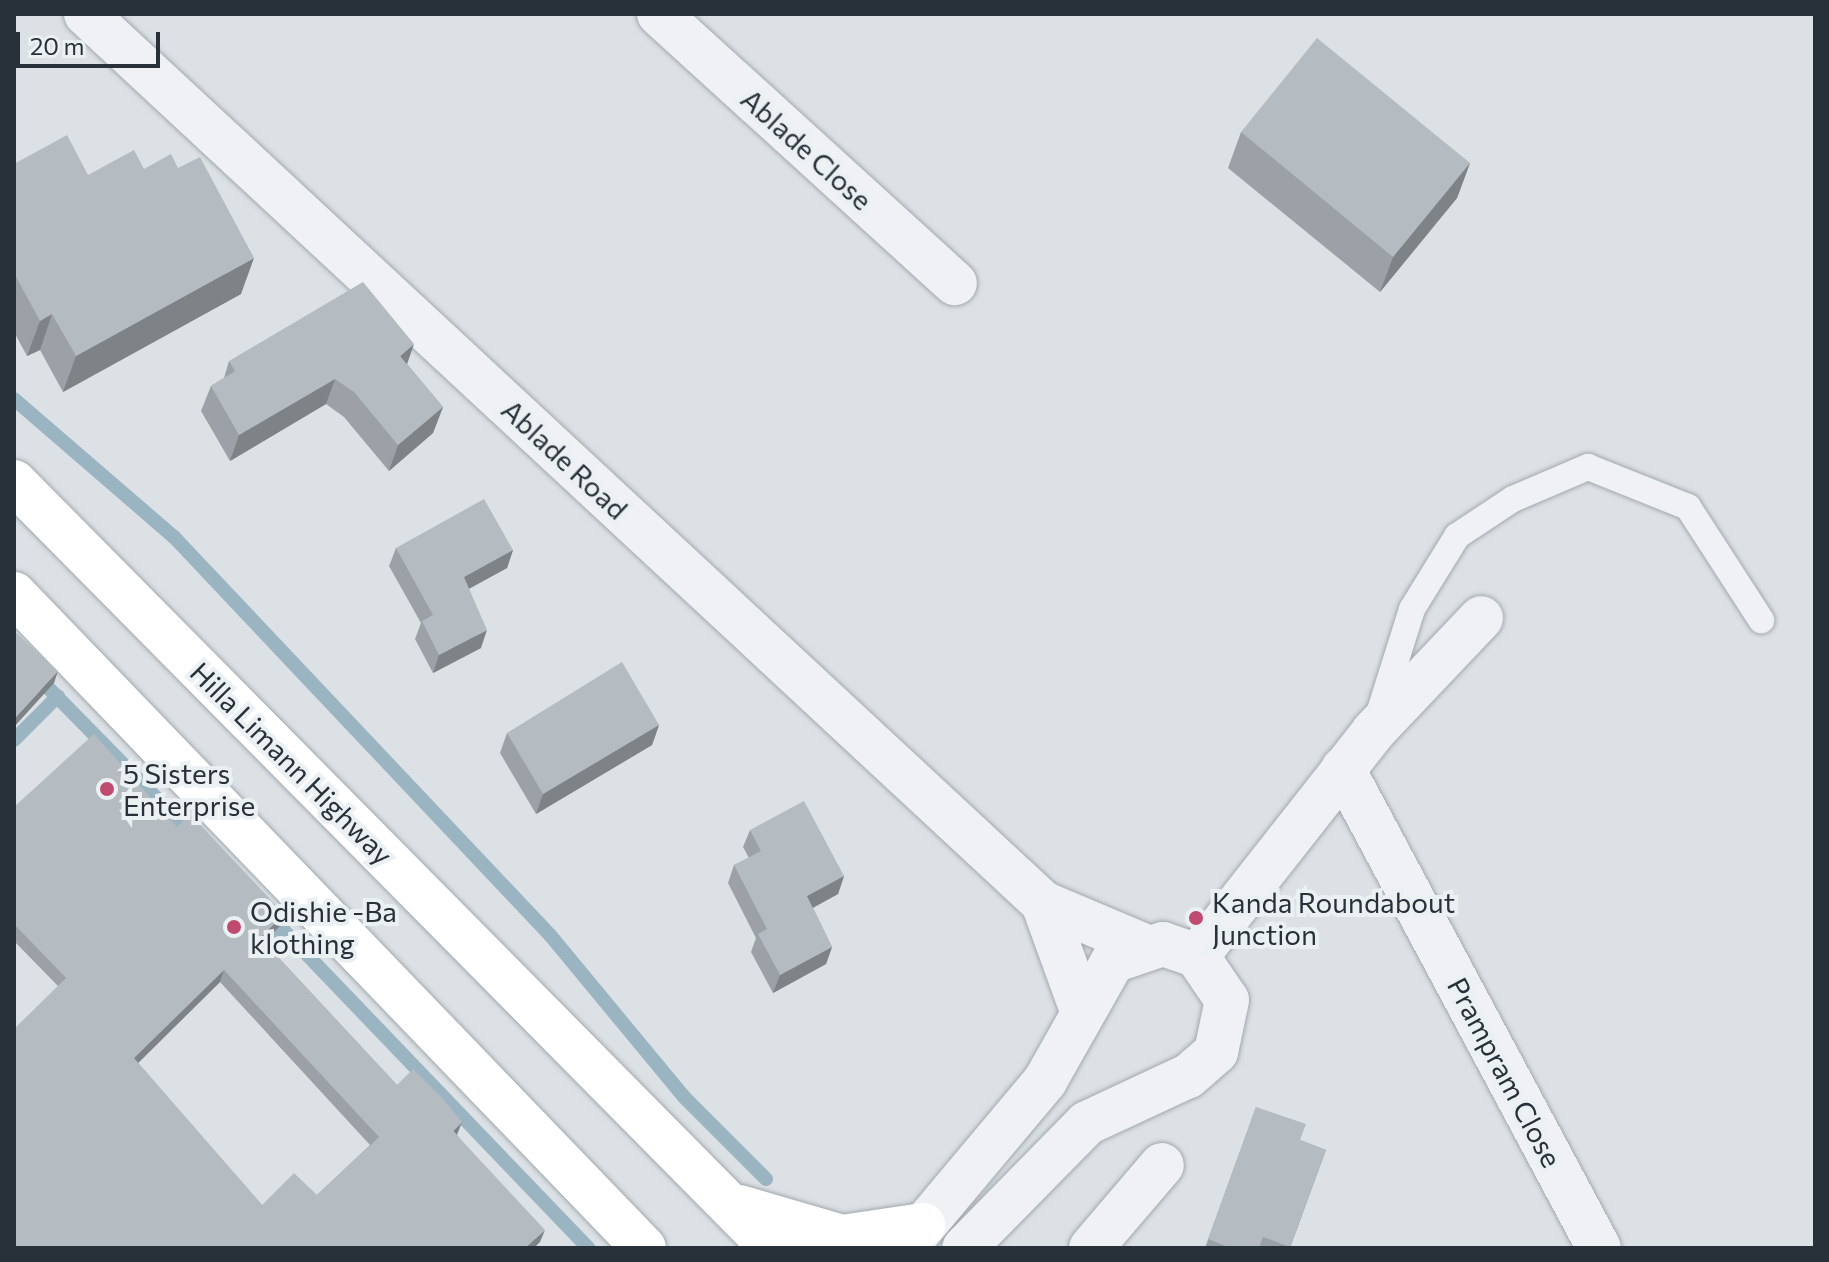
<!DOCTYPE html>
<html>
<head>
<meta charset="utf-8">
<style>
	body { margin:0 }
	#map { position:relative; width:1829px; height:1262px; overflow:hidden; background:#dce1e5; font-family:Commissioner,sans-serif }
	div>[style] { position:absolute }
	.stream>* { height:14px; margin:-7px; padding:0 7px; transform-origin:7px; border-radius:7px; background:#9bb4c2 }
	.roads { filter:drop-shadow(0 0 2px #a2a9ae) drop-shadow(0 0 2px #a2a9ae) }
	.service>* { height:26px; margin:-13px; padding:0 13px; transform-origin:13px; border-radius:13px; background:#eff1f4 }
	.minor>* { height:44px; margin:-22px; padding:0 22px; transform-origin:22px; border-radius:22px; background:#eff1f4 }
	.secondary>* { height:44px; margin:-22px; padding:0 22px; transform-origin:22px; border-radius:22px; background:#fff }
	.wall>* { inset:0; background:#9ba1a6 }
	.shaded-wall>* { inset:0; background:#7e8387 }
	.building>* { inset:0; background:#b4bbc1 }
	.dots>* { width:22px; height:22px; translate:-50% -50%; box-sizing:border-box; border:4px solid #ebf0f3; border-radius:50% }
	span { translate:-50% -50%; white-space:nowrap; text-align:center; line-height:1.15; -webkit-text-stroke:8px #ebf0f3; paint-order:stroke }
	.street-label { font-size:28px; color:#283139 }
	.poi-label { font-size:28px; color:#283139 }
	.left { translate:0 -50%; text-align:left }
	.frame { position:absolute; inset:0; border:16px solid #283139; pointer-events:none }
	.scale { position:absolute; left:16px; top:32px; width:144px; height:36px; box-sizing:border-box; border:4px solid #283139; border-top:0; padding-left:10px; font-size:24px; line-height:28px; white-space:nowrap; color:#283139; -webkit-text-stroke:6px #ebf0f3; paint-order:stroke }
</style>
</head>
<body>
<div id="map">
	<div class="stream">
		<div style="left:14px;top:399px;width:211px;rotate:40.8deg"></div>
		<div style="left:174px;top:537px;width:548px;rotate:46.63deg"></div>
		<div style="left:550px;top:935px;width:210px;rotate:50.4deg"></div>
		<div style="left:684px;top:1097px;width:116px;rotate:45deg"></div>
		<div style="left:14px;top:653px;width:255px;rotate:45.5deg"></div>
		<div style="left:14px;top:740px;width:62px;rotate:-45deg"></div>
		<div style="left:268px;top:914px;width:463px;rotate:46.2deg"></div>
		<div style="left:255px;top:957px;width:40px;rotate:-45deg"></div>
	</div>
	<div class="roads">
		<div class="service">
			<div style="left:1378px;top:717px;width:113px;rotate:-72.5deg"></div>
			<div style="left:1412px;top:609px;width:86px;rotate:-58.3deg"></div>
			<div style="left:1457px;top:536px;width:67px;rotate:-33.5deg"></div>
			<div style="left:1513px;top:499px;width:82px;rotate:-23.1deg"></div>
			<div style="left:1588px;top:467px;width:108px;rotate:21.8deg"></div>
			<div style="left:1688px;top:507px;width:135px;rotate:57.1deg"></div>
		</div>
		<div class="minor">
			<div style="left:86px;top:14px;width:1306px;rotate:42.89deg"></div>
			<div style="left:1043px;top:903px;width:111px;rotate:22.9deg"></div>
			<div style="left:659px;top:14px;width:400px;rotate:42.3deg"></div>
			<div style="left:1343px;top:769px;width:543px;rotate:61.88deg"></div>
			<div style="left:1043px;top:903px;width:115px;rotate:70.1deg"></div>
			<div style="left:1197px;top:956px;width:285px;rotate:-51.8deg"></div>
			<div style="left:1373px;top:732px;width:157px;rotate:-46.5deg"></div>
			<div style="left:905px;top:1248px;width:218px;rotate:-50deg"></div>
			<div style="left:1045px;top:1081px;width:138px;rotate:-60.5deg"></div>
			<div style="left:1113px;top:961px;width:53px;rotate:-18.8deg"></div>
			<div style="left:1163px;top:944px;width:36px;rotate:19deg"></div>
			<div style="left:1197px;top:956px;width:53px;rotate:55.7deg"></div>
			<div style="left:1227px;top:1000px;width:53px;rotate:101.9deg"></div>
			<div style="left:1216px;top:1052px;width:37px;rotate:139deg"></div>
			<div style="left:1188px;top:1076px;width:111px;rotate:155deg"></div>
			<div style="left:1087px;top:1123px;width:175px;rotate:134.5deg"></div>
			<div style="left:1091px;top:1248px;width:109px;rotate:-49.5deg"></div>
		</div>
		<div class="secondary">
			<div style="left:14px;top:482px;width:1078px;rotate:45.3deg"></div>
			<div style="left:14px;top:594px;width:908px;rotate:46.07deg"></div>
			<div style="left:739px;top:1207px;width:107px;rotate:16.2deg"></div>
			<div style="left:842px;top:1237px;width:82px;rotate:-8.4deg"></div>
		</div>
	</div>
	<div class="wall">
		<div style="clip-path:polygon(1241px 132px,1470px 163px,1457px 198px,1380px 292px,1228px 168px)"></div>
		<div style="clip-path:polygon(14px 164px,88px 175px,144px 169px,241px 294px,63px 392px,40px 350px,27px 356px,14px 332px)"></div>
		<div style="clip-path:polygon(229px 361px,407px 364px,443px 407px,433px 433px,389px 471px,344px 417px,326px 404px,230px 461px,201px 411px,211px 386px,224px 378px)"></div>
		<div style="clip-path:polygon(396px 548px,513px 550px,507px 568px,469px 589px,481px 648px,433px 673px,415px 639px,421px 623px,389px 566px)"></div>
		<div style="clip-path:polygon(659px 725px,652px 745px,536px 814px,500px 753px,507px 733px)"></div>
		<div style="clip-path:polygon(evenodd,14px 807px,177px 827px,280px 926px,264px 942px,397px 1085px,457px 1135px,540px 1242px,14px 1248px,58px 986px,14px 941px,14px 807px,220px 982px,370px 1145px,317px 1195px,262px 1205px,138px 1063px,220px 982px)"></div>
		<div style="clip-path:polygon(750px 830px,844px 876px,838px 894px,813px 908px,832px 947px,826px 964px,773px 993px,751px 952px,756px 938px,728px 883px,734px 865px,749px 858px,743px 847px)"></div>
		<div style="clip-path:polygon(1256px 1107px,1300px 1140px,1326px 1150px,1290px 1248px,1205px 1248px)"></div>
	</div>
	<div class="shaded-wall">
		<div style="clip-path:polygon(1470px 163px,1457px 198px,1380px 292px,1393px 257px)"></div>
		<div style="clip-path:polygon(254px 258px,241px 294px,63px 392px,76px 356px)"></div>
		<div style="clip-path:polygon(52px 314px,40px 350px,27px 356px,40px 321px)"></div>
		<div style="clip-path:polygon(414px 344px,405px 370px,400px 356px)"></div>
		<div style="clip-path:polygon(335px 379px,326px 404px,230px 461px,239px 435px)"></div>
		<div style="clip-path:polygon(443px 407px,433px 433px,389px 471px,398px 445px)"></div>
		<div style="clip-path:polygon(513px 550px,507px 568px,457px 595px,464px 577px)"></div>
		<div style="clip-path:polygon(487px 630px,481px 648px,433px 673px,439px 655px)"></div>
		<div style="clip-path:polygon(58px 671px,54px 683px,14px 727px,14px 719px)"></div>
		<div style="clip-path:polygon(659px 725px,652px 745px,536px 814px,543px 794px)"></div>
		<div style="clip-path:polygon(844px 876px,838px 894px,801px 914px,807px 896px)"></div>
		<div style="clip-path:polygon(284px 914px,280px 926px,256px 950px,260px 938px)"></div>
		<div style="clip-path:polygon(832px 947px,826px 964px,773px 993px,780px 975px)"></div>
		<div style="clip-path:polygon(224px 970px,220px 982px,130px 1071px,134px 1058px)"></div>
		<div style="clip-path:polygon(462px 1122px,457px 1135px,453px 1131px)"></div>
		<div style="clip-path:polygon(545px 1230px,540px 1242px,534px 1248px,525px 1248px)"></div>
	</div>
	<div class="building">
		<div style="clip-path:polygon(1317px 38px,1470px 163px,1393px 257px,1241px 132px)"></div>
		<div style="clip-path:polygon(67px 135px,88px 175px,134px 150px,144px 169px,171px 154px,178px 168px,200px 157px,254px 258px,76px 356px,52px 314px,40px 321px,14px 273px,14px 164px)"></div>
		<div style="clip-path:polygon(363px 282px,414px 344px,400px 356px,443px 407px,398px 445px,354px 392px,335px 379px,239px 435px,211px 386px,235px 371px,229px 361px)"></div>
		<div style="clip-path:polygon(484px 499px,513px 550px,464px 577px,487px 630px,439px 655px,422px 621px,433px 615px,396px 548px)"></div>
		<div style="clip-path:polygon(14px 631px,58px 671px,14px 719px)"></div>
		<div style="clip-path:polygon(622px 662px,659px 725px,543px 794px,507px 733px)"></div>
		<div style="clip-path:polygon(evenodd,94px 734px,177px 827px,190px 814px,284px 914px,260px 938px,397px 1085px,413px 1069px,443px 1099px,462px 1122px,453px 1131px,545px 1230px,525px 1248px,14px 1248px,14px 1029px,66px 978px,15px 925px,14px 926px,14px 807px,94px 734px,224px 970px,379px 1137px,317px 1195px,294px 1173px,262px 1205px,134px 1058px,224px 970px)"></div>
		<div style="clip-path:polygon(804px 801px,844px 876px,807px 896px,832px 947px,780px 975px,758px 934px,767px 929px,734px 865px,761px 851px,750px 830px)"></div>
		<div style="clip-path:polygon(1256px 1107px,1306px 1124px,1300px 1140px,1326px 1150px,1290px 1247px,1263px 1237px,1259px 1248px,1231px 1248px,1208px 1239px)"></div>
	</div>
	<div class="dots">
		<div style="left:107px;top:789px;background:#bf4c70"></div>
		<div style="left:1196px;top:918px;background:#bf4c70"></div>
		<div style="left:234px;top:927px;background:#bf4c70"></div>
	</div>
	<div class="street-label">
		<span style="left:807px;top:149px;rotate:42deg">Ablade Close</span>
		<span style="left:565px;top:459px;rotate:43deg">Ablade Road</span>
		<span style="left:292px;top:763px;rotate:45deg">Hilla Limann Highway</span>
		<span style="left:1505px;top:1072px;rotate:62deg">Prampram Close</span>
	</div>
	<div class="poi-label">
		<span class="left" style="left:123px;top:789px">5 Sisters<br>Enterprise</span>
		<span class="left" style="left:1212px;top:918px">Kanda Roundabout<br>Junction</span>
		<span class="left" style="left:250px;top:927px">Odishie -Ba<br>klothing</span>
	</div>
	<div class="frame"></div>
	<div class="scale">20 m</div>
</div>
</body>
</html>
